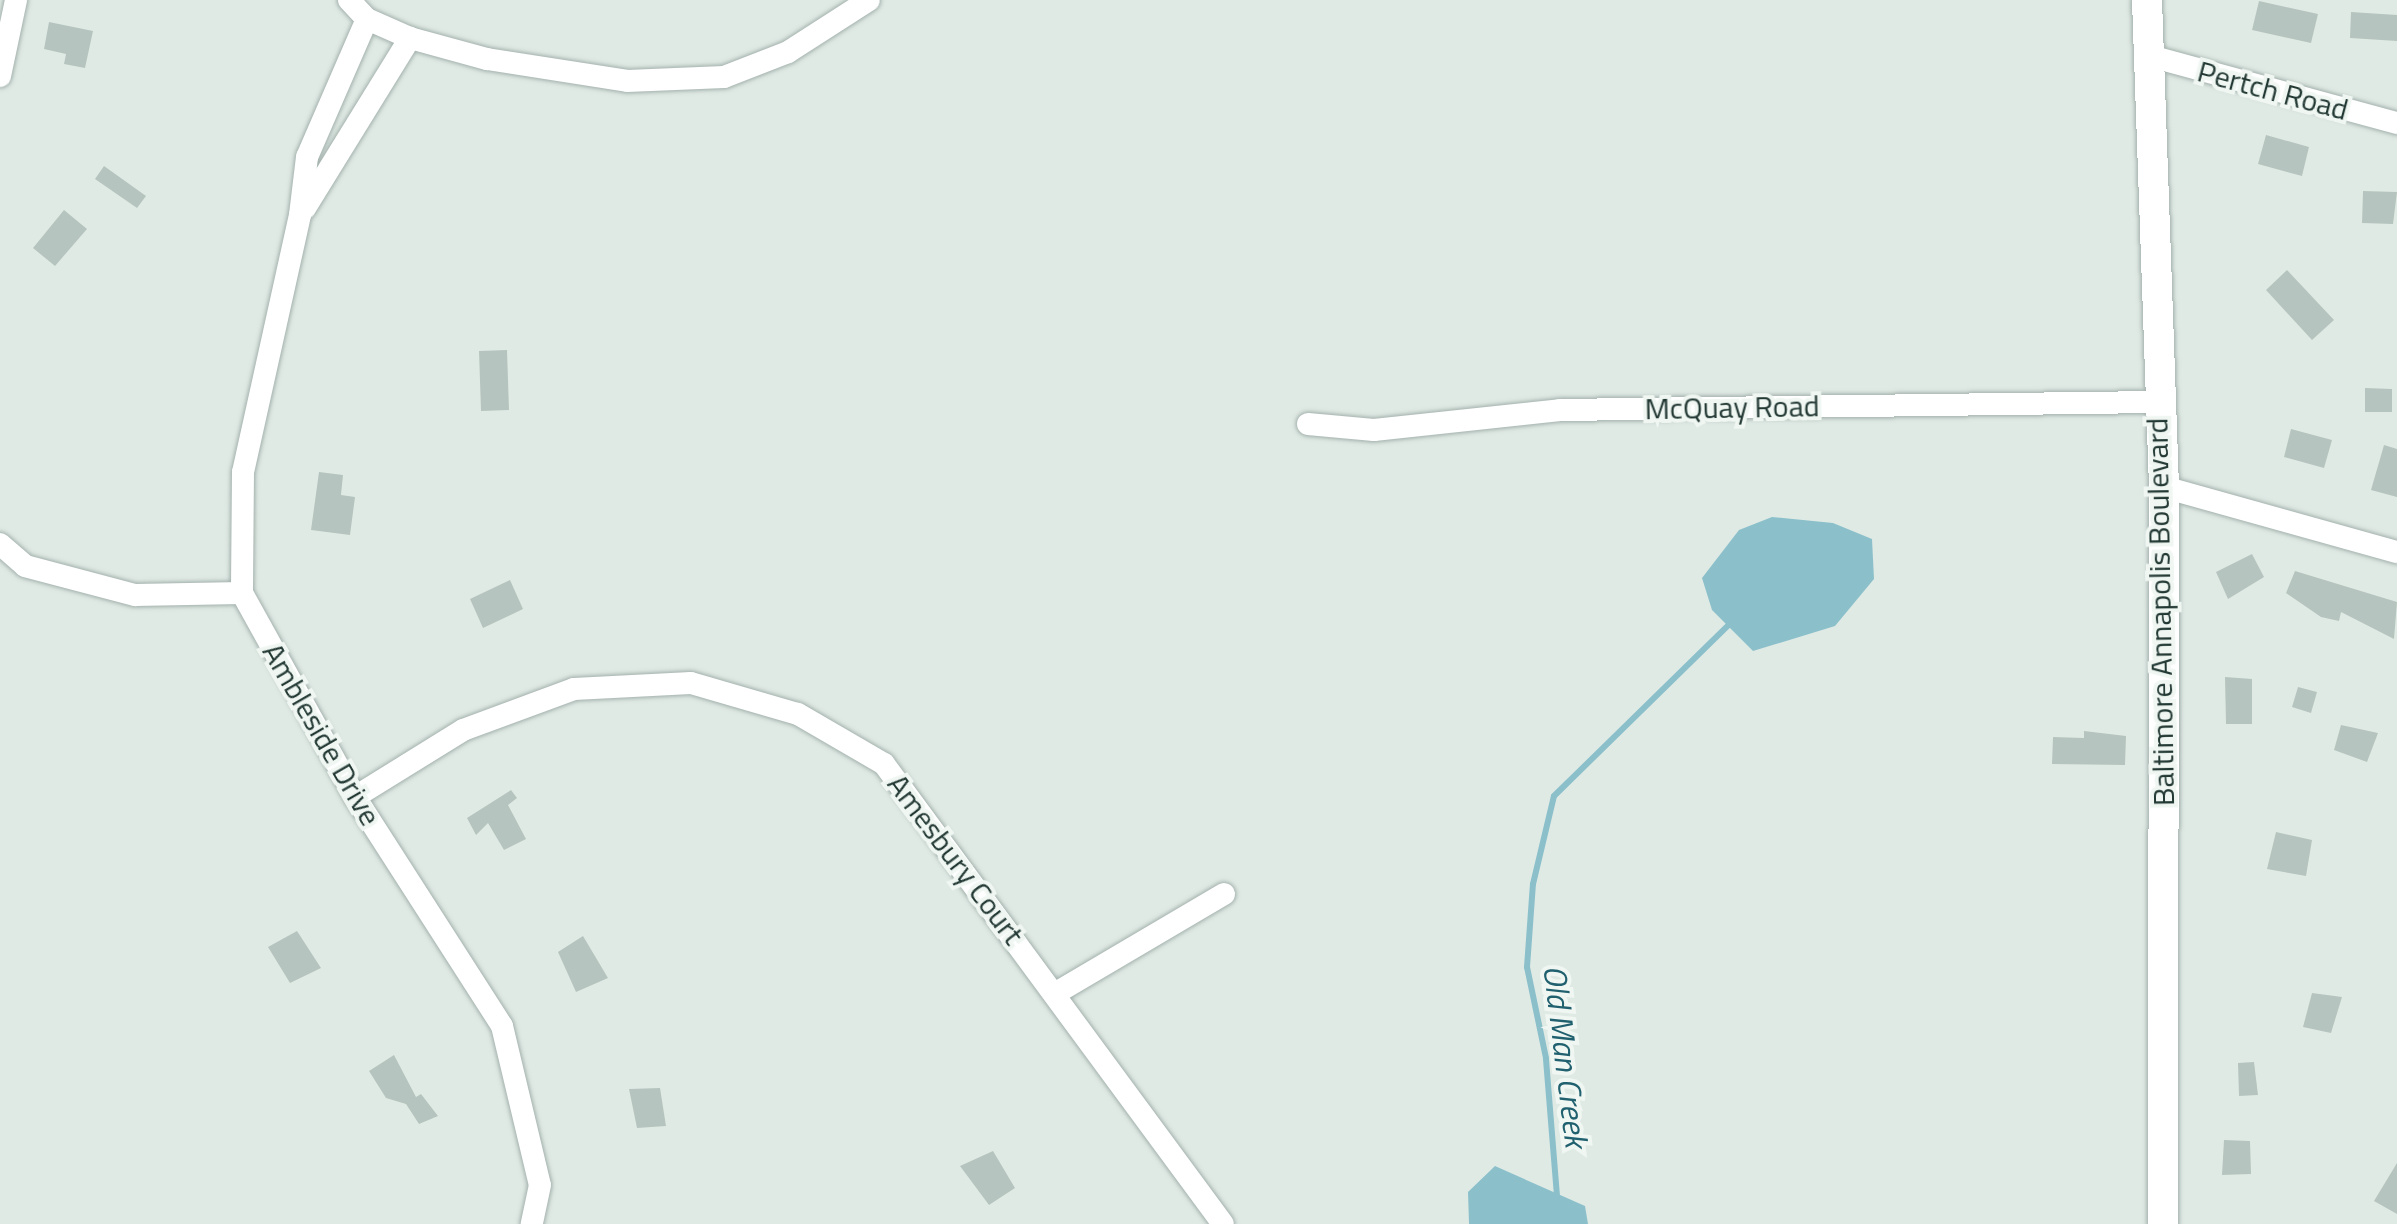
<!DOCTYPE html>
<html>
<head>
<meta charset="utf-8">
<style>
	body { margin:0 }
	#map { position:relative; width:2397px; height:1224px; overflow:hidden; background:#e0eae5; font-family:"Titillium Web",sans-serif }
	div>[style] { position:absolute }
	.water>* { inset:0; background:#8bc0cb }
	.stream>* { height:6px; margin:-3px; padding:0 3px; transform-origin:3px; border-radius:3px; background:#8bc0cb }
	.building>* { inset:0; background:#b5c4be }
	.roads { filter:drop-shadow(0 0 2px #a3b1ac) drop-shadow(0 0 2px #a3b1ac) }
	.minor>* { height:22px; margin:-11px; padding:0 11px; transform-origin:11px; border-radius:11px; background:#fff }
	.secondary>* { height:30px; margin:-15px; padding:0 15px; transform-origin:15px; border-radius:15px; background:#fff }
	span { translate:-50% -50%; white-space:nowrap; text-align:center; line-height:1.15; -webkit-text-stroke:8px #f0f7f3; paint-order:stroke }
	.street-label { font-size:30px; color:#223833 }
	.water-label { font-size:32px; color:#21616f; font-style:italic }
</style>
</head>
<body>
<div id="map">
	<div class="water">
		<div style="clip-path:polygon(1772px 517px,1833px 523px,1872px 539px,1874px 579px,1835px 626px,1753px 651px,1712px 610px,1702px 578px,1739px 530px)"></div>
		<div style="clip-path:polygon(1495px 1166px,1585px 1206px,1588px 1224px,1469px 1224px,1468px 1192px)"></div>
	</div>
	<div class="stream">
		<div style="left:1557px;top:1196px;width:138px;rotate:-94.6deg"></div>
		<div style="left:1546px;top:1058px;width:93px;rotate:-101.8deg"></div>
		<div style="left:1527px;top:967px;width:83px;rotate:-85.9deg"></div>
		<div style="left:1533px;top:884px;width:90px;rotate:-76.6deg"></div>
		<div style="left:1554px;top:796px;width:252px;rotate:-44.4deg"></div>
	</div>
	<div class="building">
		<div style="clip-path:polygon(2259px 1px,2318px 14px,2311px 43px,2252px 30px)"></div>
		<div style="clip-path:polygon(2351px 12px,2397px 15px,2397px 41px,2350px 38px)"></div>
		<div style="clip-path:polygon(49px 22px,93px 31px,85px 68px,64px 64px,66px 54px,44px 49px)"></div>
		<div style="clip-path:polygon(2266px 135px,2309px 147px,2302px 176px,2258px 164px)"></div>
		<div style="clip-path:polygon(104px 166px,146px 196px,137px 208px,95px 179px)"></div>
		<div style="clip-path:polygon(2363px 191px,2397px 192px,2393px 224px,2362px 223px)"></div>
		<div style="clip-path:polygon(64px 210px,87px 229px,55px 266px,33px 248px)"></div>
		<div style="clip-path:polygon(2287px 270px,2334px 320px,2312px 340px,2266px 290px)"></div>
		<div style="clip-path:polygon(507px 350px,509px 410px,481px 411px,479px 351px)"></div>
		<div style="clip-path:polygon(2365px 388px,2392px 389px,2392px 412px,2365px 412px)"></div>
		<div style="clip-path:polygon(2291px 429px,2332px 440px,2324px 468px,2284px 457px)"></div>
		<div style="clip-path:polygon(2384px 445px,2397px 449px,2397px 497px,2371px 490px)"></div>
		<div style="clip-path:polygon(319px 472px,343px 475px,341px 495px,355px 497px,350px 535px,311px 530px)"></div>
		<div style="clip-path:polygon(2252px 554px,2264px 577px,2228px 599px,2216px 572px)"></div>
		<div style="clip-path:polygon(2295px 571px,2397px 602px,2394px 639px,2341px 612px,2339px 621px,2321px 617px,2286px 593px)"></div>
		<div style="clip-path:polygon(510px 580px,523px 609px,483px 628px,470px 599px)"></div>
		<div style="clip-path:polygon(2225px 677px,2252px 679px,2252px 724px,2226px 724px)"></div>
		<div style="clip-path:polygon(2298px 687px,2317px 692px,2311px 713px,2292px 707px)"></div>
		<div style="clip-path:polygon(2341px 725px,2378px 733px,2367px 762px,2334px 750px)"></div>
		<div style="clip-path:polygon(2084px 731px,2126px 736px,2125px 765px,2052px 764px,2053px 737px,2084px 738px)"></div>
		<div style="clip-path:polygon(511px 790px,517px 798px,508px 805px,526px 839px,504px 850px,488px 823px,476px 835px,467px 818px)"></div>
		<div style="clip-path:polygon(2276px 832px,2312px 840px,2306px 876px,2267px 869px)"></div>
		<div style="clip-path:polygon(297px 931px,321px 968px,290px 983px,268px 947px)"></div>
		<div style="clip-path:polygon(583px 936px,608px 978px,576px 992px,558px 952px)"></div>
		<div style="clip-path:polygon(2312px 993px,2342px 997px,2331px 1033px,2303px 1027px)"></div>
		<div style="clip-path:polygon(394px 1055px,416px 1097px,421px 1094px,438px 1116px,419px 1124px,406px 1104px,386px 1098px,369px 1071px)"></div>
		<div style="clip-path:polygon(2254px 1062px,2258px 1095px,2239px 1096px,2238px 1063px)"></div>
		<div style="clip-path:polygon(660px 1088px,666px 1126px,637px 1128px,629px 1089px)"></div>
		<div style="clip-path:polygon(2224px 1140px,2250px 1141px,2251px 1174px,2222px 1175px)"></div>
		<div style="clip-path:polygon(993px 1151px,1015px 1188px,989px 1205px,960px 1166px)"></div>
		<div style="clip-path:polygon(2397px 1163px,2397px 1214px,2374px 1201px)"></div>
	</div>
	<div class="roads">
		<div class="minor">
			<div style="left:349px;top:0;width:26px;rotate:47deg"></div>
			<div style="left:367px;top:19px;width:47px;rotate:23.8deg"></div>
			<div style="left:410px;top:38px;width:80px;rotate:15.3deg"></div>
			<div style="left:487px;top:59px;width:142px;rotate:8.9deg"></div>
			<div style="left:627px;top:81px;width:97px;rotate:-2.4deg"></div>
			<div style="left:724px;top:77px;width:69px;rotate:-21.3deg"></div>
			<div style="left:788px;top:52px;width:96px;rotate:-32.7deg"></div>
			<div style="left:367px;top:19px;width:150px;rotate:113.5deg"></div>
			<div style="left:307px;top:157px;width:58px;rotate:96.9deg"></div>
			<div style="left:300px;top:215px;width:263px;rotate:102.5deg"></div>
			<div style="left:243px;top:472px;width:121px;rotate:90.5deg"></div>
			<div style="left:242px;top:593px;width:233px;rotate:61deg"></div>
			<div style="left:355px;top:797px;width:272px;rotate:57.3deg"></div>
			<div style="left:502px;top:1026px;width:163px;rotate:76.6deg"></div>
			<div style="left:540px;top:1185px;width:40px;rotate:102deg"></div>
			<div style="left:2150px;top:56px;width:256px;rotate:15.2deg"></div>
			<div style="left:0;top:76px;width:78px;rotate:-78.1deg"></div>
			<div style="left:305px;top:208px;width:200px;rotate:-58.3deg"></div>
			<div style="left:1308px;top:424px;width:66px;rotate:5.2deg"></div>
			<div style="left:1374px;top:430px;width:187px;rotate:-6.1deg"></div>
			<div style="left:1560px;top:410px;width:598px;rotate:-0.77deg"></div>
			<div style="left:2164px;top:487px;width:242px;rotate:15.6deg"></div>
			<div style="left:0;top:544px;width:33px;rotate:41deg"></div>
			<div style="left:25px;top:566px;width:114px;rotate:14.8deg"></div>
			<div style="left:135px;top:595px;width:107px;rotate:-1.1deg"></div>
			<div style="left:355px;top:797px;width:127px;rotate:-31.8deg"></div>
			<div style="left:463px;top:730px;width:118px;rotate:-20.3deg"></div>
			<div style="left:574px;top:689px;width:117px;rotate:-2.9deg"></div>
			<div style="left:691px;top:683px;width:111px;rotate:16.2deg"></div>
			<div style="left:798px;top:714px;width:99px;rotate:30.2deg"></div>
			<div style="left:884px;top:764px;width:571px;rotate:53.61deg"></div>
			<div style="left:1056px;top:993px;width:195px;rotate:-30.5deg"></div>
		</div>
		<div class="secondary">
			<div style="left:2147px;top:0;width:487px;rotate:88deg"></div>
			<div style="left:2164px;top:487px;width:737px;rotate:90.08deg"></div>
		</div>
	</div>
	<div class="street-label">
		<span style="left:2273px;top:90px;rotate:15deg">Pertch Road</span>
		<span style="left:1732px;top:407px;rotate:-1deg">McQuay Road</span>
		<span style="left:2160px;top:612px;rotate:-91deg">Baltimore Annapolis Boulevard</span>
		<span style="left:322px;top:734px;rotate:60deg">Ambleside Drive</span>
		<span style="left:956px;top:859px;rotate:53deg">Amesbury Court</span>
	</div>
	<div class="water-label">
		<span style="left:1566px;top:1056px;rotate:83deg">Old Man Creek</span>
	</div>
</div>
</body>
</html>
